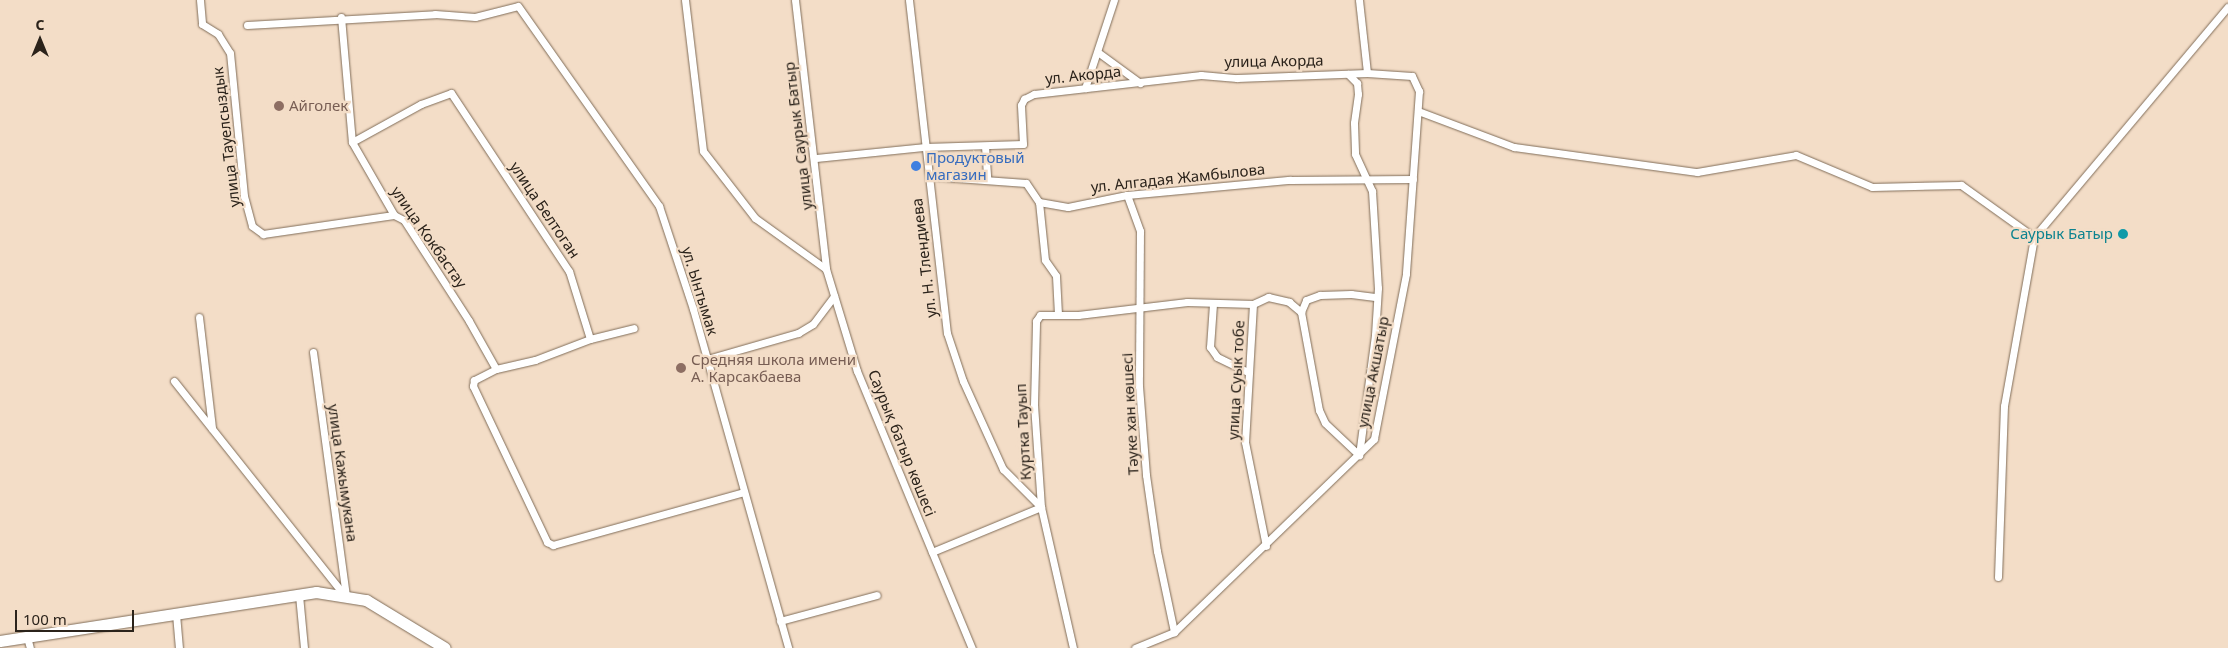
<!DOCTYPE html>
<html>
<head>
<meta charset="utf-8">
<style>
	body { margin:0 }
	#map { position:relative; width:2228px; height:648px; overflow:hidden; background:#f3ddc7; font-family:"Noto Sans",sans-serif }
	div>[style] { position:absolute }
	.roads { filter:drop-shadow(0 0 1px #806d59) drop-shadow(0 0 1px #806d59) }
	.minor>* { height:7px; margin:-3.5px; padding:0 3.5px; transform-origin:3.5px; border-radius:3.5px; background:#fff }
	.primary>* { height:11px; margin:-5.5px; padding:0 5.5px; transform-origin:5.5px; border-radius:5.5px; background:#fff }
	.dots>* { width:14px; height:14px; translate:-50% -50%; box-sizing:border-box; border:2px solid #f3ddc7; border-radius:50% }
	span { translate:-50% -50%; white-space:nowrap; text-align:center; line-height:1.15; -webkit-text-stroke:4.5px #f3ddc7; paint-order:stroke }
	.street-label { font-size:15px; color:#2b231b }
	.education-label { font-size:15px; color:#785e54 }
	.left { translate:0 -50%; text-align:left }
	.shop-label { font-size:15px; color:#366cbe }
	.culture-label { font-size:15px; color:#0d838f }
	.right { translate:-100% -50%; text-align:right }
	.north { position:absolute; left:15px; top:15px; width:50px; height:50px; -webkit-text-stroke:4px #f3ddc7; paint-order:stroke; rotate:0deg; font-size:14px; font-weight:700; line-height:20px; text-align:center; color:#2b231b }
	.north::after { content:''; display:block; margin:auto; width:18px; height:22px; background:#2b231b; clip-path:polygon(50% 0,100% 100%,50% 72%,0 100%) }
	.scale { position:absolute; left:15px; top:610px; width:119px; height:22px; box-sizing:border-box; border:2px solid #2b231b; border-top:0; padding-left:6px; font-size:15px; line-height:18px; white-space:nowrap; color:#2b231b; -webkit-text-stroke:4px #f3ddc7; paint-order:stroke }
</style>
</head>
<body>
<div id="map">
	<div class="roads">
		<div class="minor">
			<div style="left:200px;top:0;width:24px;rotate:85deg"></div>
			<div style="left:202px;top:24px;width:19px;rotate:32deg"></div>
			<div style="left:218px;top:34px;width:22px;rotate:58deg"></div>
			<div style="left:230px;top:53px;width:144px;rotate:84.4deg"></div>
			<div style="left:244px;top:196px;width:31px;rotate:75deg"></div>
			<div style="left:252px;top:226px;width:14px;rotate:36deg"></div>
			<div style="left:263px;top:234px;width:132px;rotate:-8.3deg"></div>
			<div style="left:685px;top:0;width:152px;rotate:83.2deg"></div>
			<div style="left:703px;top:151px;width:85px;rotate:52.2deg"></div>
			<div style="left:755px;top:218px;width:87px;rotate:35.7deg"></div>
			<div style="left:826px;top:269px;width:107px;rotate:73.1deg"></div>
			<div style="left:857px;top:371px;width:300px;rotate:67.5deg"></div>
			<div style="left:795px;top:0;width:271px;rotate:83.4deg"></div>
			<div style="left:909px;top:0;width:335px;rotate:83.5deg"></div>
			<div style="left:947px;top:333px;width:51px;rotate:71.6deg"></div>
			<div style="left:963px;top:381px;width:97px;rotate:65.6deg"></div>
			<div style="left:1003px;top:469px;width:54px;rotate:45deg"></div>
			<div style="left:1041px;top:507px;width:118px;rotate:157.6deg"></div>
			<div style="left:1359px;top:0;width:73px;rotate:83.7deg"></div>
			<div style="left:518px;top:6px;width:245px;rotate:54.8deg"></div>
			<div style="left:659px;top:206px;width:108px;rotate:71.7deg"></div>
			<div style="left:693px;top:309px;width:352px;rotate:74.3deg"></div>
			<div style="left:341px;top:17px;width:125px;rotate:85deg"></div>
			<div style="left:352px;top:142px;width:84px;rotate:60.1deg"></div>
			<div style="left:394px;top:215px;width:11px;rotate:27deg"></div>
			<div style="left:404px;top:220px;width:120px;rotate:57.2deg"></div>
			<div style="left:469px;top:321px;width:55px;rotate:60.6deg"></div>
			<div style="left:496px;top:369px;width:40px;rotate:-13deg"></div>
			<div style="left:535px;top:360px;width:59px;rotate:-20.9deg"></div>
			<div style="left:247px;top:25px;width:188px;rotate:-3.3deg"></div>
			<div style="left:435px;top:14px;width:40px;rotate:4.3deg"></div>
			<div style="left:475px;top:17px;width:44px;rotate:-14.3deg"></div>
			<div style="left:1099px;top:53px;width:51px;rotate:36.2deg"></div>
			<div style="left:1348px;top:74px;width:13px;rotate:45deg"></div>
			<div style="left:1357px;top:83px;width:11px;rotate:85deg"></div>
			<div style="left:1358px;top:94px;width:29px;rotate:98deg"></div>
			<div style="left:1354px;top:123px;width:31px;rotate:88deg"></div>
			<div style="left:1355px;top:154px;width:41px;rotate:65.3deg"></div>
			<div style="left:1372px;top:191px;width:97px;rotate:86.5deg"></div>
			<div style="left:1378px;top:288px;width:47px;rotate:93.7deg"></div>
			<div style="left:1375px;top:335px;width:121px;rotate:97.6deg"></div>
			<div style="left:1085px;top:88px;width:93px;rotate:-71.8deg"></div>
			<div style="left:1418px;top:111px;width:103px;rotate:20.6deg"></div>
			<div style="left:1514px;top:147px;width:185px;rotate:7.8deg"></div>
			<div style="left:1697px;top:172px;width:100px;rotate:-9.7deg"></div>
			<div style="left:1796px;top:155px;width:82px;rotate:22.8deg"></div>
			<div style="left:1872px;top:187px;width:89px;rotate:-1.3deg"></div>
			<div style="left:1961px;top:185px;width:90px;rotate:35.5deg"></div>
			<div style="left:352px;top:142px;width:79px;rotate:-28.8deg"></div>
			<div style="left:421px;top:104px;width:32px;rotate:-20deg"></div>
			<div style="left:451px;top:93px;width:214px;rotate:56.5deg"></div>
			<div style="left:569px;top:271px;width:71px;rotate:72.8deg"></div>
			<div style="left:590px;top:339px;width:45px;rotate:-14deg"></div>
			<div style="left:985px;top:146px;width:32px;rotate:86deg"></div>
			<div style="left:816px;top:158px;width:110px;rotate:-5.8deg"></div>
			<div style="left:925px;top:147px;width:98px;rotate:-1.8deg"></div>
			<div style="left:1023px;top:144px;width:39px;rotate:-93deg"></div>
			<div style="left:1021px;top:105px;width:7px;rotate:-63deg"></div>
			<div style="left:1024px;top:99px;width:11px;rotate:-27deg"></div>
			<div style="left:1034px;top:94px;width:168px;rotate:-6.5deg"></div>
			<div style="left:1201px;top:75px;width:36px;rotate:5deg"></div>
			<div style="left:1237px;top:78px;width:130px;rotate:-2.2deg"></div>
			<div style="left:1367px;top:73px;width:45px;rotate:3.8deg"></div>
			<div style="left:1412px;top:76px;width:17px;rotate:65deg"></div>
			<div style="left:1419px;top:91px;width:183px;rotate:94.1deg"></div>
			<div style="left:1406px;top:274px;width:168px;rotate:101deg"></div>
			<div style="left:1374px;top:439px;width:278px;rotate:136deg"></div>
			<div style="left:1174px;top:632px;width:42px;rotate:157.7deg"></div>
			<div style="left:929px;top:176px;width:97px;rotate:4.1deg"></div>
			<div style="left:1026px;top:183px;width:23px;rotate:56deg"></div>
			<div style="left:1039px;top:202px;width:29px;rotate:10deg"></div>
			<div style="left:1068px;top:207px;width:60px;rotate:-11.5deg"></div>
			<div style="left:1127px;top:195px;width:164px;rotate:-5.3deg"></div>
			<div style="left:1290px;top:180px;width:123px;rotate:-0.5deg"></div>
			<div style="left:1127px;top:195px;width:38px;rotate:70deg"></div>
			<div style="left:1140px;top:231px;width:155px;rotate:90.4deg"></div>
			<div style="left:1139px;top:386px;width:89px;rotate:85.5deg"></div>
			<div style="left:1146px;top:475px;width:77px;rotate:81.8deg"></div>
			<div style="left:1157px;top:551px;width:83px;rotate:78.1deg"></div>
			<div style="left:1039px;top:202px;width:58px;rotate:84.1deg"></div>
			<div style="left:1045px;top:260px;width:19px;rotate:55deg"></div>
			<div style="left:1056px;top:276px;width:38px;rotate:87deg"></div>
			<div style="left:1213px;top:304px;width:43px;rotate:94deg"></div>
			<div style="left:1210px;top:347px;width:12px;rotate:55deg"></div>
			<div style="left:1217px;top:357px;width:34px;rotate:26deg"></div>
			<div style="left:1253px;top:304px;width:138px;rotate:93.3deg"></div>
			<div style="left:1245px;top:442px;width:106px;rotate:78.6deg"></div>
			<div style="left:1301px;top:312px;width:13px;rotate:-67deg"></div>
			<div style="left:1306px;top:300px;width:15px;rotate:-20deg"></div>
			<div style="left:1320px;top:295px;width:31px;rotate:-2deg"></div>
			<div style="left:1351px;top:294px;width:26px;rotate:7deg"></div>
			<div style="left:199px;top:317px;width:112px;rotate:83.3deg"></div>
			<div style="left:313px;top:352px;width:247px;rotate:82.3deg"></div>
			<div style="left:707px;top:359px;width:95px;rotate:-15.9deg"></div>
			<div style="left:798px;top:333px;width:17px;rotate:-31deg"></div>
			<div style="left:813px;top:324px;width:35px;rotate:-53deg"></div>
			<div style="left:496px;top:369px;width:25px;rotate:153deg"></div>
			<div style="left:474px;top:380px;width:6px;rotate:99deg"></div>
			<div style="left:473px;top:386px;width:173px;rotate:64.6deg"></div>
			<div style="left:547px;top:542px;width:7px;rotate:27deg"></div>
			<div style="left:553px;top:545px;width:198px;rotate:-15.5deg"></div>
			<div style="left:174px;top:381px;width:276px;rotate:51.5deg"></div>
			<div style="left:1998px;top:577px;width:171px;rotate:-88deg"></div>
			<div style="left:2004px;top:406px;width:172px;rotate:-79.9deg"></div>
			<div style="left:2034px;top:237px;width:301px;rotate:-49.9deg"></div>
			<div style="left:299px;top:595px;width:53px;rotate:84.6deg"></div>
			<div style="left:176px;top:614px;width:34px;rotate:85deg"></div>
			<div style="left:780px;top:621px;width:100px;rotate:-15deg"></div>
			<div style="left:27px;top:637px;width:11px;rotate:75deg"></div>
			<div style="left:1073px;top:648px;width:145px;rotate:-102.8deg"></div>
			<div style="left:1041px;top:507px;width:102px;rotate:-93.9deg"></div>
			<div style="left:1034px;top:405px;width:84px;rotate:-88.6deg"></div>
			<div style="left:1036px;top:321px;width:7px;rotate:-56deg"></div>
			<div style="left:1040px;top:315px;width:38px"></div>
			<div style="left:1078px;top:315px;width:110px;rotate:-6.8deg"></div>
			<div style="left:1187px;top:302px;width:66px;rotate:1.7deg"></div>
			<div style="left:1253px;top:304px;width:17px;rotate:-25deg"></div>
			<div style="left:1268px;top:297px;width:22px;rotate:13deg"></div>
			<div style="left:1289px;top:302px;width:16px;rotate:40deg"></div>
			<div style="left:1301px;top:312px;width:100px;rotate:79.6deg"></div>
			<div style="left:1319px;top:410px;width:14px;rotate:65deg"></div>
			<div style="left:1325px;top:423px;width:47px;rotate:43.3deg"></div>
		</div>
		<div class="primary">
			<div style="left:0;top:641px;width:320px;rotate:-8.8deg"></div>
			<div style="left:316px;top:592px;width:51px;rotate:9.1deg"></div>
			<div style="left:366px;top:600px;width:92px;rotate:31.3deg"></div>
		</div>
	</div>
	<div class="dots">
		<div style="left:279px;top:106px;background:#8d6e63"></div>
		<div style="left:916px;top:166px;background:#3f7fe0"></div>
		<div style="left:2123px;top:234px;background:#0f9aa8"></div>
		<div style="left:681px;top:368px;background:#8d6e63"></div>
	</div>
	<div class="street-label">
		<span style="left:1274px;top:61px;rotate:-1deg">улица Акорда</span>
		<span style="left:1083px;top:75px;rotate:-6deg">ул. Акорда</span>
		<span style="left:798px;top:136px;rotate:-97deg">улица Саурык Батыр</span>
		<span style="left:226px;top:137px;rotate:-97deg">улица Тауелсыздык</span>
		<span style="left:1178px;top:178px;rotate:-6deg">ул. Алгадая Жамбылова</span>
		<span style="left:545px;top:210px;rotate:56deg">улица Белтоган</span>
		<span style="left:429px;top:237px;rotate:55deg">улица Кокбастау</span>
		<span style="left:924px;top:258px;rotate:-97deg">ул. Н. Тлендиева</span>
		<span style="left:700px;top:291px;rotate:73deg">ул. Ынтымак</span>
		<span style="left:1373px;top:372px;rotate:-79deg">улица Акшатыр</span>
		<span style="left:1236px;top:380px;rotate:-87deg">улица Суык тобе</span>
		<span style="left:1130px;top:414px;rotate:-93deg">Тәуке хан көшесі</span>
		<span style="left:1023px;top:432px;rotate:-93deg">Куртка Тауып</span>
		<span style="left:902px;top:443px;rotate:68deg">Саурық батыр көшесі</span>
		<span style="left:343px;top:473px;rotate:82deg">улица Кажымукана</span>
	</div>
	<div class="education-label">
		<span class="left" style="left:289px;top:106px">Айголек</span>
		<span class="left" style="left:691px;top:368px">Средняя школа имени<br>А. Карсакбаева</span>
	</div>
	<div class="shop-label">
		<span class="left" style="left:926px;top:166px">Продуктовый<br>магазин</span>
	</div>
	<div class="culture-label">
		<span class="right" style="left:2113px;top:234px">Саурык Батыр</span>
	</div>
	<div class="north">С</div>
	<div class="scale">100 m</div>
</div>
</body>
</html>
